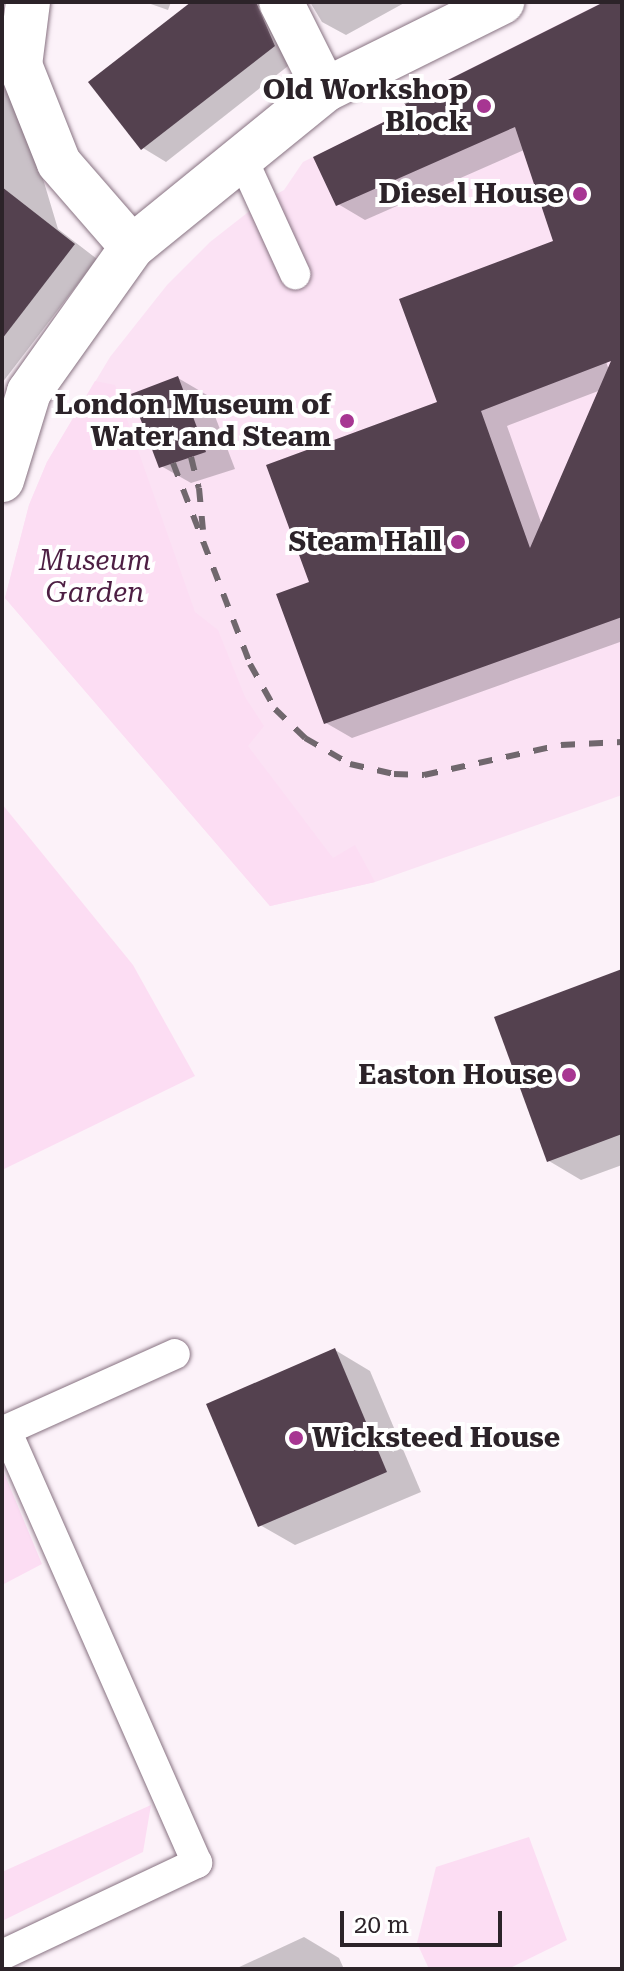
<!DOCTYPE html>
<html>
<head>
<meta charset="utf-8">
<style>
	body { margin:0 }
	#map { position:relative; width:624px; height:1971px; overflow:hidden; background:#fcf2f9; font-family:"Roboto Serif",serif }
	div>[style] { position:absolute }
	.built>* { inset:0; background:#fbe2f4 }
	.green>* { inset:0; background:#fcddf3 }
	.shadow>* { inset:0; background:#0003 }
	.building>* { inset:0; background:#54414f }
	.roads { filter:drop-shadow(0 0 2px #887382) drop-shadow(0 0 2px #887382) }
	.service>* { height:30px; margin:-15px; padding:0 15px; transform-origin:15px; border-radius:15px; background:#fff }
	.minor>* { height:44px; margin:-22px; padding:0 22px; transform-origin:22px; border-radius:22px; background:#fff }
	.rail>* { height:6px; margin-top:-3px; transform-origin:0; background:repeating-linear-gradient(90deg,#70676d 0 14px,transparent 0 28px) }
	.dots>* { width:22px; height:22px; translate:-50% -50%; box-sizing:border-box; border:4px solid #fff; border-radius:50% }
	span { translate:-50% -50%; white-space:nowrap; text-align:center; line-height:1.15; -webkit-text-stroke:8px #fff; paint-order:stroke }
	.poi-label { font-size:28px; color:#2c2329; font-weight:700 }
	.right { translate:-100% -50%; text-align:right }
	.left { translate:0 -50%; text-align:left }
	.park-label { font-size:28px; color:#4d1e43; font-style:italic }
	.frame { position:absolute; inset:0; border:4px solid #2c2329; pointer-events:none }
	.scale { position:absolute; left:340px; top:1911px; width:162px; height:36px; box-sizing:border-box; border:4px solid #2c2329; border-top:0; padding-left:10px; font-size:24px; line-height:28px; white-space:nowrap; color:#2c2329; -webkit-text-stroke:6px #fff; paint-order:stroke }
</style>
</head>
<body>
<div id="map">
	<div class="built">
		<div style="clip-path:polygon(603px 2px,622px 2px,622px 795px,375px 882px,270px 906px,5px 598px,29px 505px,47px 462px,110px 357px,167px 285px,210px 242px,260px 203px,284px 190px,303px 162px,407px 110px,404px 102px)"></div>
	</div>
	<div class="green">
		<div style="clip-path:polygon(95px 381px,115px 385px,195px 612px,218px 630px,245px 697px,264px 726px,248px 746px,333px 858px,355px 845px,375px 882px,270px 906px,5px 598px,29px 505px,47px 462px)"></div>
		<div style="clip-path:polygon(2px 804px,133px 965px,195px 1076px,2px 1170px)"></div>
		<div style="clip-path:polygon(2px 1468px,42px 1564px,2px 1585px)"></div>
		<div style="clip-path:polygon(151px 1805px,143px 1852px,2px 1921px,2px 1872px)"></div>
		<div style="clip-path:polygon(529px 1837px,567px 1940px,508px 1969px,429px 1969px,417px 1943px,436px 1867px)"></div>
	</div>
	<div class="shadow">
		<div style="clip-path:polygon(145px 2px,171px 2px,168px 10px)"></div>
		<div style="clip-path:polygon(194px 2px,283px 2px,297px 59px,166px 162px,143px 148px)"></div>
		<div style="clip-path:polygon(310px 2px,406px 2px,346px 35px,322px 22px)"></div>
		<div style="clip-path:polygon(606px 2px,622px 2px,622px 329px,598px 338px,614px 385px,507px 426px,542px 525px,622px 410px,622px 646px,620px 642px,352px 738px,326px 723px,311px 584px,555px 242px,524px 150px,365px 220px,338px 204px,410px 111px)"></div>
		<div style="clip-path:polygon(2px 59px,8px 62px,58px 229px,97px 259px,2px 383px)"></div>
		<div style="clip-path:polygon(178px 378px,207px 395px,235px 469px,191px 483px,161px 466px)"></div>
		<div style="clip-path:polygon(622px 972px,622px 1165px,581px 1180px,549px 1161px)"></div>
		<div style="clip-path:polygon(335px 1350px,370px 1371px,421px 1492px,295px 1545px,260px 1525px)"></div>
		<div style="clip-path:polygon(304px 1937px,339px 1958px,344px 1969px,235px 1969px)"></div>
	</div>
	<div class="building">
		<div style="clip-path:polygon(191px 2px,256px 2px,275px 46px,141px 150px,88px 82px)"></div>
		<div style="clip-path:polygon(evenodd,604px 2px,622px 2px,622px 617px,324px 724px,276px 594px,309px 582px,266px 465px,437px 402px,399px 299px,553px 241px,515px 127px,336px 206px,313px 157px,408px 110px,404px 102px,604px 2px,611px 361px,530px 548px,481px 411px,611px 361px)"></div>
		<div style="clip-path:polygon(2px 187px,75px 244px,2px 339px)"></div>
		<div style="clip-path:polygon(178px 376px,206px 452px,159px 468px,131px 394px)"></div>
		<div style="clip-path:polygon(622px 969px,622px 1134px,547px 1162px,494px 1017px)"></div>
		<div style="clip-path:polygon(335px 1348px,387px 1472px,258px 1527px,206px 1404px)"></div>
	</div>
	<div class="roads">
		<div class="service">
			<div style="left:242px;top:158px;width:128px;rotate:65.4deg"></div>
			<div style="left:2px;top:1955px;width:216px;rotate:-25.3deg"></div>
			<div style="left:197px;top:1863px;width:473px;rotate:-113.8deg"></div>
			<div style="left:6px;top:1430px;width:185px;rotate:-24.2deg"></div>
		</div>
		<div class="minor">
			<div style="left:28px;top:2px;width:64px;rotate:97.2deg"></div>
			<div style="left:20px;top:65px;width:105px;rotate:68.3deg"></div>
			<div style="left:59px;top:163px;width:111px;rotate:49deg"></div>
			<div style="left:281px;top:2px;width:98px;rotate:63.4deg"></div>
			<div style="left:2px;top:480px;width:92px;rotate:-72.9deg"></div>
			<div style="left:29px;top:392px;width:178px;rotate:-54.6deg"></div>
			<div style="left:132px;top:247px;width:249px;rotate:-39.1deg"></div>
			<div style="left:325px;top:90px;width:198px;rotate:-26.4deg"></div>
		</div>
	</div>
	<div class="rail">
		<div style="left:191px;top:457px;width:32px;rotate:76deg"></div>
		<div style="left:199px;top:488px;width:42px;rotate:84.6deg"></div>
		<div style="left:173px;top:463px;width:215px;rotate:69deg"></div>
		<div style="left:250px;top:664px;width:51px;rotate:60.9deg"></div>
		<div style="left:275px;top:709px;width:42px;rotate:44deg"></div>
		<div style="left:305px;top:738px;width:52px;rotate:30deg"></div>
		<div style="left:350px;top:764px;width:45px;rotate:12.8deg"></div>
		<div style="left:394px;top:774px;width:30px;rotate:2deg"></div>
		<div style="left:424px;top:775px;width:140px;rotate:-12.4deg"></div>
		<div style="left:561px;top:745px;width:61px;rotate:-2.8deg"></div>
	</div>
	<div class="dots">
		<div style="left:484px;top:106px;background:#a73692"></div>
		<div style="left:580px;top:194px;background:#a73692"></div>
		<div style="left:347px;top:421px;background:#a73692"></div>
		<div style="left:458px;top:542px;background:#a73692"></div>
		<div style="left:569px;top:1075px;background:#a73692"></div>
		<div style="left:296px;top:1438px;background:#a73692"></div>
	</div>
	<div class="poi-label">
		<span class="right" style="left:468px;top:106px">Old Workshop<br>Block</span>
		<span class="right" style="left:564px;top:194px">Diesel House</span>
		<span class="right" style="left:331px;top:421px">London Museum of<br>Water and Steam</span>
		<span class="right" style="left:442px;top:542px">Steam Hall</span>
		<span class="right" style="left:553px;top:1075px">Easton House</span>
		<span class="left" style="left:312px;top:1438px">Wicksteed House</span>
	</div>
	<div class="park-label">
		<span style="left:95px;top:577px">Museum<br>Garden</span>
	</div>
	<div class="frame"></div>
	<div class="scale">20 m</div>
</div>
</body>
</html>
